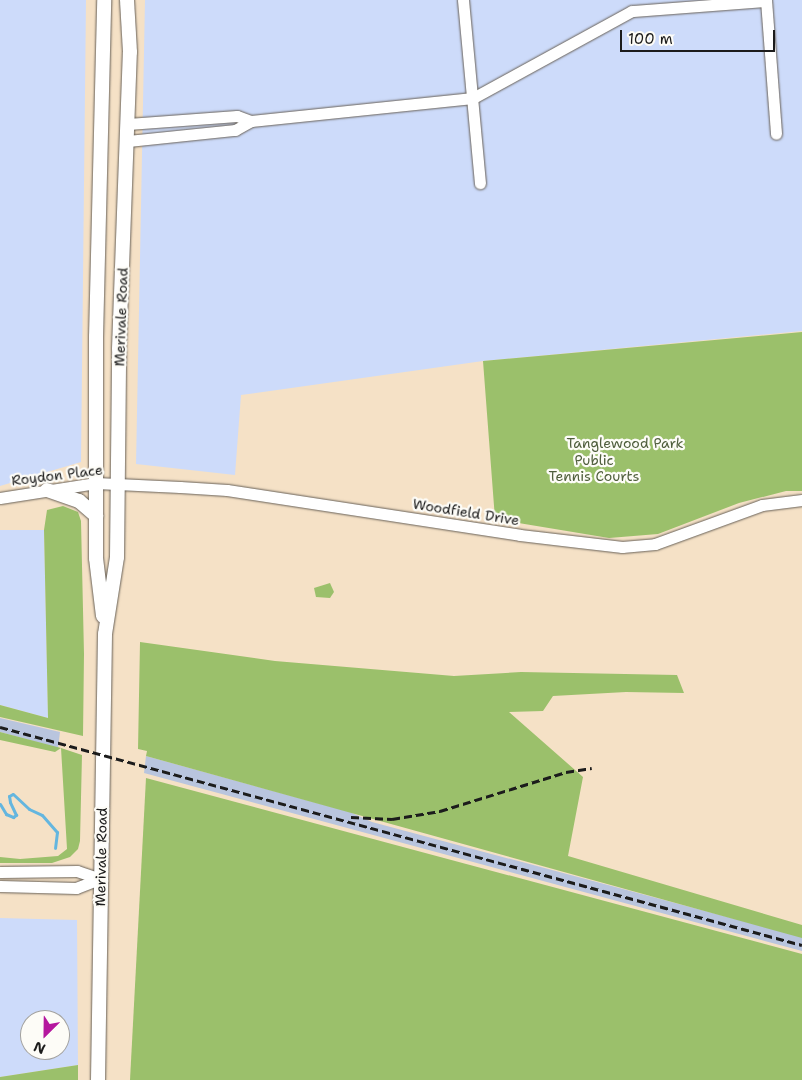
<!DOCTYPE html>
<html>
<head>
<meta charset="utf-8">
<style>
	body { margin:0 }
	#map { position:relative; width:802px; height:1080px; overflow:hidden; background:#f5e1c6; font-family:"Shantell Sans",sans-serif }
	div>[style] { position:absolute }
	.built>* { inset:0; background:#cddbfa }
	.industrial>* { inset:0; background:#b9c5de }
	.green>* { inset:0; background:#9bc06b }
	.stream>* { height:3px; margin:-1.5px; padding:0 1.5px; transform-origin:1.5px; border-radius:1.5px; background:#64b6df }
	.roads { filter:drop-shadow(0 0 1px #686158) drop-shadow(0 0 1px #686158) }
	.minor>* { height:11px; margin:-5.5px; padding:0 5.5px; transform-origin:5.5px; border-radius:5.5px; background:#fff }
	.major>* { height:14px; margin:-7px; padding:0 7px; transform-origin:7px; border-radius:7px; background:#fff }
	.rail>* { height:3px; margin-top:-1.5px; transform-origin:0; background:repeating-linear-gradient(90deg,#1c1c1c 0 8px,transparent 0 12px) }
	span { translate:-50% -50%; white-space:nowrap; text-align:center; line-height:1.15; -webkit-text-stroke:4.5px #fdfcf7; paint-order:stroke }
	.street-label { font-size:14px; color:#1c1c1c }
	.park-label { font-size:14px; color:#4f5e3c }
	.north { position:absolute; left:20px; top:1010px; width:50px; height:50px; box-sizing:border-box; background:#fdfcf7; border:1px solid #a3a29f; border-radius:50%; rotate:203deg; font-size:14px; font-weight:700; line-height:20px; text-align:center; color:#1c1c1c }
	.north::after { content:''; display:block; margin:auto; width:18px; height:22px; background:#b5179e; clip-path:polygon(50% 0,100% 100%,50% 72%,0 100%) }
	.scale { position:absolute; left:620px; top:30px; width:155px; height:22px; box-sizing:border-box; border:2px solid #1c1c1c; border-top:0; padding-left:6px; font-size:15px; line-height:18px; white-space:nowrap; color:#1c1c1c; -webkit-text-stroke:4px #fdfcf7; paint-order:stroke }
</style>
</head>
<body>
<div id="map">
	<div class="built">
		<div style="clip-path:polygon(0 0,86px 0,81px 462px,0 486px)"></div>
		<div style="clip-path:polygon(145px 0,802px 0,802px 331px,483px 361px,241px 395px,235px 475px,136px 464px)"></div>
		<div style="clip-path:polygon(0 530px,44px 530px,48px 718px,0 705px)"></div>
		<div style="clip-path:polygon(evenodd,0 918px,77px 920px,78px 1065px,0 1077px,0 918px,30px 1020px,60px 1020px,60px 1050px,30px 1050px,30px 1020px)"></div>
	</div>
	<div class="industrial">
		<div style="clip-path:polygon(0 718px,60px 732px,58px 748px,0 732px)"></div>
		<div style="clip-path:polygon(146px 756px,350px 812px,372px 822px,802px 937px,802px 951px,144px 773px)"></div>
	</div>
	<div class="green">
		<div style="clip-path:polygon(802px 332px,802px 491px,786px 491px,739px 503px,658px 534px,609px 538px,495px 519px,483px 361px)"></div>
		<div style="clip-path:polygon(63px 506px,78px 512px,81px 521px,84px 654px,83px 736px,0 717px,0 705px,48px 718px,44px 530px,47px 510px)"></div>
		<div style="clip-path:polygon(330px 583px,334px 592px,330px 598px,316px 597px,314px 588px)"></div>
		<div style="clip-path:polygon(140px 642px,275px 661px,454px 676px,521px 672px,677px 675px,684px 693px,626px 692px,553px 696px,543px 711px,509px 712px,583px 777px,568px 856px,802px 925px,802px 938px,146px 756px,147px 751px,138px 749px)"></div>
		<div style="clip-path:polygon(0 732px,61px 748px,82px 755px,80px 841px,78px 849px,70px 857px,52px 863px,0 863px,0 857px,20px 859px,58px 856px,67px 849px,61px 748px,55px 752px,0 740px)"></div>
		<div style="clip-path:polygon(146px 778px,802px 954px,802px 1080px,130px 1080px)"></div>
		<div style="clip-path:polygon(78px 1065px,78px 1080px,0 1080px,0 1077px)"></div>
	</div>
	<div class="stream">
		<div style="left:0;top:804px;width:12px;rotate:59deg"></div>
		<div style="left:6px;top:814px;width:8px;rotate:23deg"></div>
		<div style="left:13px;top:817px;width:4px;rotate:-34deg"></div>
		<div style="left:16px;top:815px;width:14px;rotate:-115deg"></div>
		<div style="left:10px;top:802px;width:6px;rotate:-99deg"></div>
		<div style="left:9px;top:796px;width:4px;rotate:-27deg"></div>
		<div style="left:13px;top:794px;width:22px;rotate:43deg"></div>
		<div style="left:29px;top:809px;width:14px;rotate:25deg"></div>
		<div style="left:42px;top:815px;width:23px;rotate:49deg"></div>
		<div style="left:57px;top:832px;width:16px;rotate:97deg"></div>
	</div>
	<div class="roads">
		<div class="minor">
			<div style="left:463px;top:0;width:184px;rotate:84.7deg"></div>
			<div style="left:766px;top:0;width:134px;rotate:85.7deg"></div>
			<div style="left:128px;top:124px;width:109px;rotate:-4.2deg"></div>
			<div style="left:237px;top:116px;width:15px;rotate:20deg"></div>
			<div style="left:251px;top:121px;width:223px;rotate:-5.9deg"></div>
			<div style="left:473px;top:98px;width:181px;rotate:-28.7deg"></div>
			<div style="left:632px;top:11px;width:134px;rotate:-4.3deg"></div>
			<div style="left:128px;top:141px;width:108px;rotate:-5.9deg"></div>
			<div style="left:235px;top:130px;width:18px;rotate:-29deg"></div>
			<div style="left:0;top:498px;width:97px;rotate:-8.9deg"></div>
			<div style="left:96px;top:483px;width:84px;rotate:2.7deg"></div>
			<div style="left:180px;top:487px;width:47px;rotate:3.7deg"></div>
			<div style="left:227px;top:490px;width:296px;rotate:8.7deg"></div>
			<div style="left:520px;top:535px;width:103px;rotate:6.7deg"></div>
			<div style="left:622px;top:547px;width:33px;rotate:-5deg"></div>
			<div style="left:655px;top:544px;width:114px;rotate:-20deg"></div>
			<div style="left:762px;top:505px;width:40px;rotate:-7.1deg"></div>
			<div style="left:0;top:872px;width:77px;rotate:-0.7deg"></div>
			<div style="left:77px;top:871px;width:24px;rotate:19deg"></div>
			<div style="left:0;top:886px;width:76px;rotate:1.5deg"></div>
			<div style="left:76px;top:888px;width:26px;rotate:-21deg"></div>
		</div>
		<div class="major">
			<div style="left:47px;top:490px;width:34px;rotate:19deg"></div>
			<div style="left:79px;top:501px;width:23px;rotate:41deg"></div>
			<div style="left:103px;top:616px;width:58px;rotate:-96.9deg"></div>
			<div style="left:96px;top:558px;width:221px;rotate:-90deg"></div>
			<div style="left:96px;top:337px;width:337px;rotate:-88.6deg"></div>
			<div style="left:98px;top:1080px;width:446px;rotate:-89.1deg"></div>
			<div style="left:105px;top:634px;width:78px;rotate:-81.1deg"></div>
			<div style="left:117px;top:557px;width:208px;rotate:-89.4deg"></div>
			<div style="left:119px;top:349px;width:297px;rotate:-87.9deg"></div>
			<div style="left:130px;top:52px;width:52px;rotate:-93.3deg"></div>
		</div>
	</div>
	<div class="rail">
		<div style="left:0;top:727px;width:831px;rotate:15.21deg"></div>
		<div style="left:351px;top:817px;width:41px;rotate:2.8deg"></div>
		<div style="left:392px;top:819px;width:49px;rotate:-9.5deg"></div>
		<div style="left:440px;top:811px;width:132px;rotate:-17.2deg"></div>
		<div style="left:566px;top:772px;width:26px;rotate:-9deg"></div>
	</div>
	<div class="street-label">
		<span style="left:121px;top:317px;rotate:-88deg">Merivale Road</span>
		<span style="left:57px;top:475px;rotate:-7deg">Roydon Place</span>
		<span style="left:466px;top:512px;rotate:9deg">Woodfield Drive</span>
		<span style="left:101px;top:857px;rotate:-89deg">Merivale Road</span>
	</div>
	<div class="park-label">
		<span style="left:625px;top:443px">Tanglewood Park</span>
		<span style="left:594px;top:468px">Public<br>Tennis Courts</span>
	</div>
	<div class="north">N</div>
	<div class="scale">100 m</div>
</div>
</body>
</html>
